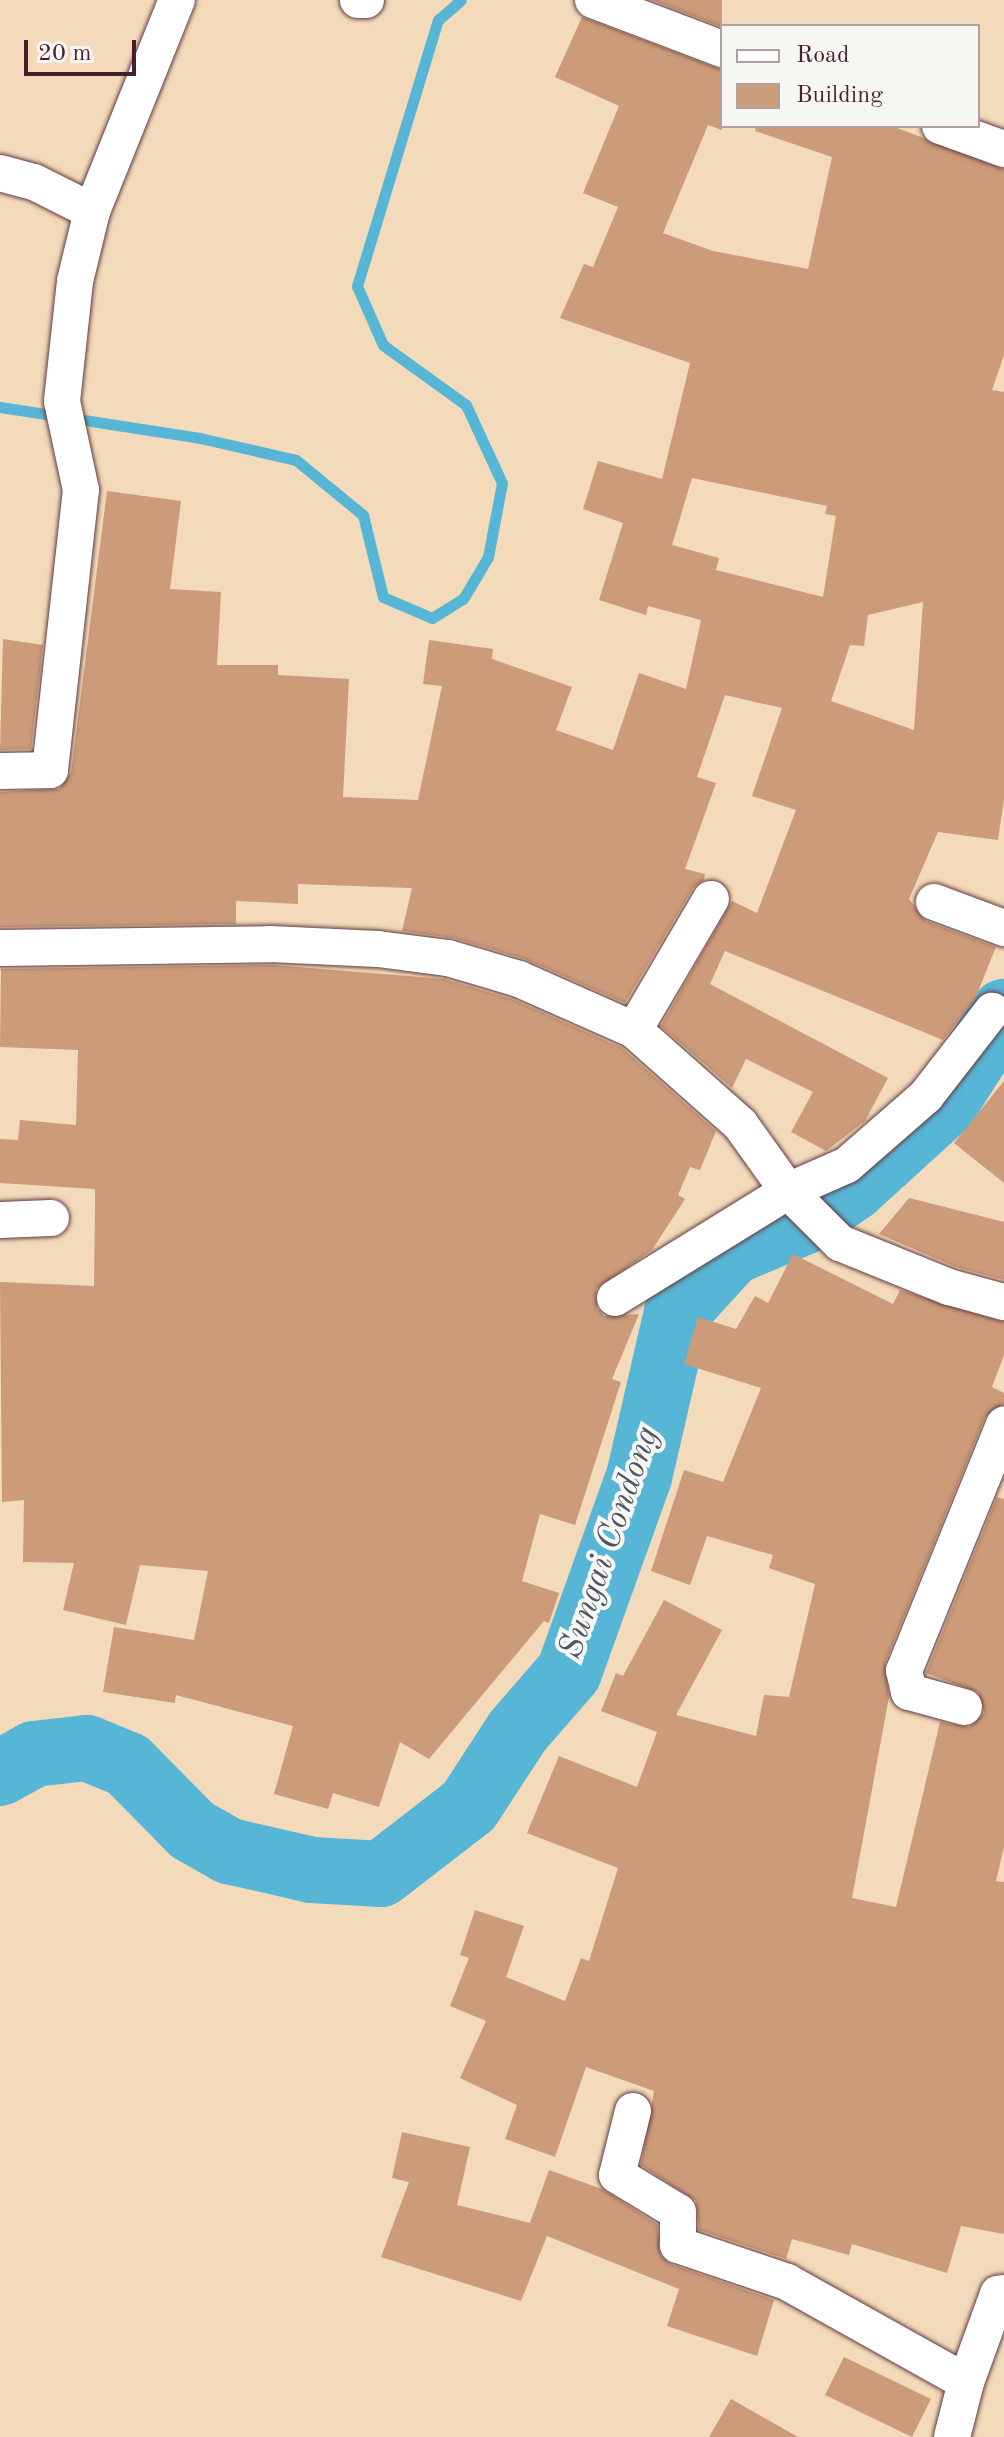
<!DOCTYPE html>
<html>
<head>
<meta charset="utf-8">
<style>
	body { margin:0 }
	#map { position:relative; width:1004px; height:2437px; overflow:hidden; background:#f3daba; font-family:"Old Standard TT",serif }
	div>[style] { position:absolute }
	.stream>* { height:11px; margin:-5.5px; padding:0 5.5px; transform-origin:5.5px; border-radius:5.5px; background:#57b5d5 }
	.river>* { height:66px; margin:-33px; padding:0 33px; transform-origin:33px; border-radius:33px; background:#57b5d5 }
	.building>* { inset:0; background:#cc9b79 }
	.roads { filter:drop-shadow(0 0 2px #633b40) drop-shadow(0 0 2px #633b40) }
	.street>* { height:36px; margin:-18px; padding:0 18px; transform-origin:18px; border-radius:18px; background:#fff }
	span { translate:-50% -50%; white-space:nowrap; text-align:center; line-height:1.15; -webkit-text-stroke:8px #f6f6f2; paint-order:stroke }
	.water-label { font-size:34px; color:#4f5466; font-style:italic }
	.legend { position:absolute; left:720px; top:24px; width:260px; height:104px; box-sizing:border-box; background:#f6f6f2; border:2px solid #b1a0a2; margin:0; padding:10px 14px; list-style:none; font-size:24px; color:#4a1f2b }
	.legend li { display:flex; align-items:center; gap:16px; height:40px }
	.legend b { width:40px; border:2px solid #b1a0a2 }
	.scale { position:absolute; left:24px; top:40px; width:112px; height:36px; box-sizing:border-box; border:4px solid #4a1f2b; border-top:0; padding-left:10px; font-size:24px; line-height:28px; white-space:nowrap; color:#4a1f2b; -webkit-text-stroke:6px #f6f6f2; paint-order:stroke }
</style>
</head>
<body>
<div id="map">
	<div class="stream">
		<div style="left:0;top:407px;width:202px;rotate:8.8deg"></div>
		<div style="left:200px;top:438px;width:98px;rotate:12.9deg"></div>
		<div style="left:296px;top:460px;width:87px;rotate:39.4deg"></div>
		<div style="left:363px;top:515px;width:84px;rotate:76.3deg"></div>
		<div style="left:383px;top:597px;width:53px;rotate:23.2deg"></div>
		<div style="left:432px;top:618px;width:36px;rotate:-32deg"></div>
		<div style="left:463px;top:599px;width:49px;rotate:-59.2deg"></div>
		<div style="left:488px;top:557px;width:75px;rotate:-79.3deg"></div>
		<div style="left:502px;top:483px;width:86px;rotate:-114.8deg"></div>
		<div style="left:466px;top:405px;width:102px;rotate:-144.1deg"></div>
		<div style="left:383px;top:345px;width:64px;rotate:-113.8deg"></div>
		<div style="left:357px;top:286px;width:278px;rotate:-73.1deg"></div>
		<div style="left:438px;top:20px;width:30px;rotate:-41deg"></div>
	</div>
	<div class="river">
		<div style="left:0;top:1773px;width:39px;rotate:-29deg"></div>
		<div style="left:34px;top:1754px;width:53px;rotate:-6.5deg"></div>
		<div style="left:87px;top:1748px;width:44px;rotate:22.5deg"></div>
		<div style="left:128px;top:1765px;width:91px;rotate:45.4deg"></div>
		<div style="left:192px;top:1830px;width:43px;rotate:29.6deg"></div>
		<div style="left:229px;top:1851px;width:85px;rotate:12.9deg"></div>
		<div style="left:312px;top:1870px;width:69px;rotate:3.3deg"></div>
		<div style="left:381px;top:1874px;width:111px;rotate:-37.7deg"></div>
		<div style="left:469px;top:1806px;width:88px;rotate:-57deg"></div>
		<div style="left:517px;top:1732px;width:79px;rotate:-49.1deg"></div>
		<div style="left:569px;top:1672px;width:207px;rotate:-70.3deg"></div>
		<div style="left:639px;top:1477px;width:169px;rotate:-77deg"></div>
		<div style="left:677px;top:1312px;width:81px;rotate:-47.5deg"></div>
		<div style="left:732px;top:1252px;width:77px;rotate:-22.9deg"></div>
		<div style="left:803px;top:1222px;width:60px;rotate:-34.2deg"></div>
		<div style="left:853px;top:1188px;width:123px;rotate:-42.4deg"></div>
		<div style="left:944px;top:1105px;width:111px;rotate:-57.2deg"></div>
	</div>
	<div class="building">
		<div style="clip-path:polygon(652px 0,722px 0,722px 27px)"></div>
		<div style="clip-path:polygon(evenodd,582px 17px,722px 70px,722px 130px,708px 125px,663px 233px,713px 251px,808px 269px,832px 157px,755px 131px,756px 126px,892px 126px,1004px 169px,1004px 355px,992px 390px,1004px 392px,1004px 799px,998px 840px,938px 832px,909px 899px,926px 921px,996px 947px,975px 999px,943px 1040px,725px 951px,710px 984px,888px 1078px,865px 1121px,826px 1151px,791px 1132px,813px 1092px,746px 1059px,732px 1088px,661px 1026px,732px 901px,757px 913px,796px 810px,752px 796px,782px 708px,725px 695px,697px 777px,716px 783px,685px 869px,705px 874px,704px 880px,693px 888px,625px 1003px,525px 959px,454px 938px,402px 931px,412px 888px,298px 884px,298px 904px,236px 901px,236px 924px,0 927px,0 792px,59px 789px,71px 773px,107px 491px,181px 501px,170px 589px,221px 592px,217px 665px,278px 665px,278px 675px,349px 679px,343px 797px,418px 800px,442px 686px,423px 684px,429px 640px,493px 649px,492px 659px,572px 687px,556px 730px,613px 750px,639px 673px,686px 689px,701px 620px,648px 606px,646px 615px,599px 600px,623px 523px,583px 509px,598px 461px,662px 479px,690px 363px,560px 318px,584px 264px,593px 267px,618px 207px,583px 193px,619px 106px,555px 77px,582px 17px,692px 478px,827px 506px,825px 514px,836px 516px,823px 597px,716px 570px,719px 558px,672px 545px,692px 478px,582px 17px,923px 602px,914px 730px,831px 701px,850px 645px,864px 646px,868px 615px,923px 602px)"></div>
		<div style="clip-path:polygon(3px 639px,43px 645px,31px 749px,0 750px)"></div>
		<div style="clip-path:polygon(273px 965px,444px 979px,512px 999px,622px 1048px,716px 1131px,700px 1170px,690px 1167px,678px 1195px,685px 1199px,652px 1250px,596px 1289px,597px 1308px,604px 1316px,639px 1314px,612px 1379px,621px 1382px,575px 1525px,540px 1514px,522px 1581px,559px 1593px,549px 1623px,544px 1621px,429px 1759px,400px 1742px,379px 1807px,333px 1793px,328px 1809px,274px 1794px,293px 1726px,176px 1695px,175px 1703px,103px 1692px,114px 1627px,194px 1640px,208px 1571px,140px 1565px,126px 1625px,63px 1610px,74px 1563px,23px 1562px,24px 1500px,2px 1502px,0 1282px,94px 1286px,95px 1206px,95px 1189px,0 1183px,0 1139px,18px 1140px,20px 1120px,76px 1125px,78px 1050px,0 1047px,1px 969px)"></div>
		<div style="clip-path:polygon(1004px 1081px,1004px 1183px,954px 1143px)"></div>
		<div style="clip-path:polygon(909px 1198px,1004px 1222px,1004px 1280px,956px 1267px,879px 1234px)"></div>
		<div style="clip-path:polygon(793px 1254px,893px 1304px,900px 1290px,1004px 1322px,1004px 1355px,992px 1387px,1004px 1393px,1004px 1404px,985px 1417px,885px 1663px,889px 1697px,852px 1898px,896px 1907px,940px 1722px,969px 1727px,984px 1713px,978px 1692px,926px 1673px,997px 1497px,1004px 1499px,1004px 1847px,996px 1881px,1004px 1882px,1004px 2234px,961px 2226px,947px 2273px,852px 2244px,849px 2255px,792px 2239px,786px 2259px,699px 2230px,696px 2201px,641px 2165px,654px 2091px,586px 2067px,555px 2157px,505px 2139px,517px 2105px,460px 2078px,486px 2021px,450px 2006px,469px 1958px,460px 1955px,475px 1910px,524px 1926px,506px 1977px,565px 2001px,581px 1958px,589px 1961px,618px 1868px,527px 1833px,559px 1756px,637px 1787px,657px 1732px,601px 1711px,616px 1673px,623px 1676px,664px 1600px,722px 1630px,676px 1715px,756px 1736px,764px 1695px,789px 1697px,815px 1584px,769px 1568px,773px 1555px,707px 1536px,690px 1585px,651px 1571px,684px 1470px,723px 1482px,761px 1388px,684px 1364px,698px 1317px,736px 1329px,755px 1296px,768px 1303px)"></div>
		<div style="clip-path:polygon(402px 2132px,470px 2147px,457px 2205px,530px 2223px,549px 2170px,602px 2189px,657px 2224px,661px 2256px,670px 2264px,774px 2300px,757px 2356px,667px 2326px,679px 2289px,547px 2236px,521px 2301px,381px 2257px,409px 2182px,392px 2178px)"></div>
		<div style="clip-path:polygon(844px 2357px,931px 2399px,912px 2437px,825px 2395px)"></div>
		<div style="clip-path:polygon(731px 2399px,798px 2437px,709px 2437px)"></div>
	</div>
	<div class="roads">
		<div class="street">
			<div style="left:358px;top:0;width:8px"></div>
			<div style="left:593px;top:0;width:138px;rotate:20.8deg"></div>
			<div style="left:940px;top:126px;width:68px;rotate:19.8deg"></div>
			<div style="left:0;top:173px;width:35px;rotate:15deg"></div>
			<div style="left:34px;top:182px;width:65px;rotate:26.6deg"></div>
			<div style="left:0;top:771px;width:50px;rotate:-1.1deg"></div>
			<div style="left:50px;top:770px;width:282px;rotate:-83.7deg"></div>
			<div style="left:81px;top:490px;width:91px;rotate:-102.1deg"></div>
			<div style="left:62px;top:401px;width:121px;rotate:-83.8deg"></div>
			<div style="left:75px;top:281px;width:72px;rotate:-76.3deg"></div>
			<div style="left:92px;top:211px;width:227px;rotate:-68.1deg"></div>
			<div style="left:934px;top:902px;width:75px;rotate:20.4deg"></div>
			<div style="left:0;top:948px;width:270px;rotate:-0.8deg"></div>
			<div style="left:270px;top:944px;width:108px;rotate:2.7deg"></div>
			<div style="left:378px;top:949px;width:71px;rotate:7.3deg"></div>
			<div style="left:448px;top:958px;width:74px;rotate:16.5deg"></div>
			<div style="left:519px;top:979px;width:126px;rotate:23.9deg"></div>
			<div style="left:634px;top:1030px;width:142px;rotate:41.6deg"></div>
			<div style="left:740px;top:1124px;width:82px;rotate:54.4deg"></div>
			<div style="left:788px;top:1191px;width:74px;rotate:45deg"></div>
			<div style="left:840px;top:1243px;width:118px;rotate:22deg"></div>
			<div style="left:949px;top:1287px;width:57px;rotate:15.3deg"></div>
			<div style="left:634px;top:1030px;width:152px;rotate:-59.6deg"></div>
			<div style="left:0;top:1220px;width:51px;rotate:-2.2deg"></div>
			<div style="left:615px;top:1298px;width:203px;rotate:-31.7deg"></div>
			<div style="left:788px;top:1191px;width:64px;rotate:-23.8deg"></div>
			<div style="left:847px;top:1165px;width:105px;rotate:-41.1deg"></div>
			<div style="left:926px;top:1096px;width:108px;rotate:-52.2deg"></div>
			<div style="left:964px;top:1707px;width:57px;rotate:-164.7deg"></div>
			<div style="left:909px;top:1692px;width:22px;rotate:-103deg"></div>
			<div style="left:904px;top:1671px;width:266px;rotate:-67.9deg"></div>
			<div style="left:633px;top:2111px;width:66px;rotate:104deg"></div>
			<div style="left:617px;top:2175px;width:71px;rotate:31.2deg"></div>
			<div style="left:678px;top:2212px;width:33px;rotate:90deg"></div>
			<div style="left:678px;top:2245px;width:115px;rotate:18.7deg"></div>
			<div style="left:787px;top:2282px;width:205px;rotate:29.2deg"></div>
			<div style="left:952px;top:2437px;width:57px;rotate:-75.7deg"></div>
			<div style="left:966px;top:2382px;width:94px;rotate:-70deg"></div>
			<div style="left:998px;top:2294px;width:6px;rotate:-9deg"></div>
		</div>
	</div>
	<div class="water-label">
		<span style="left:610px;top:1543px;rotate:-71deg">Sungai Condong</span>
	</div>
	<ul class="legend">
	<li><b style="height:10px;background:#fff"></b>Road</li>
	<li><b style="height:22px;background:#cc9b79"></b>Building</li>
	</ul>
	<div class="scale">20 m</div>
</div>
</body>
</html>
